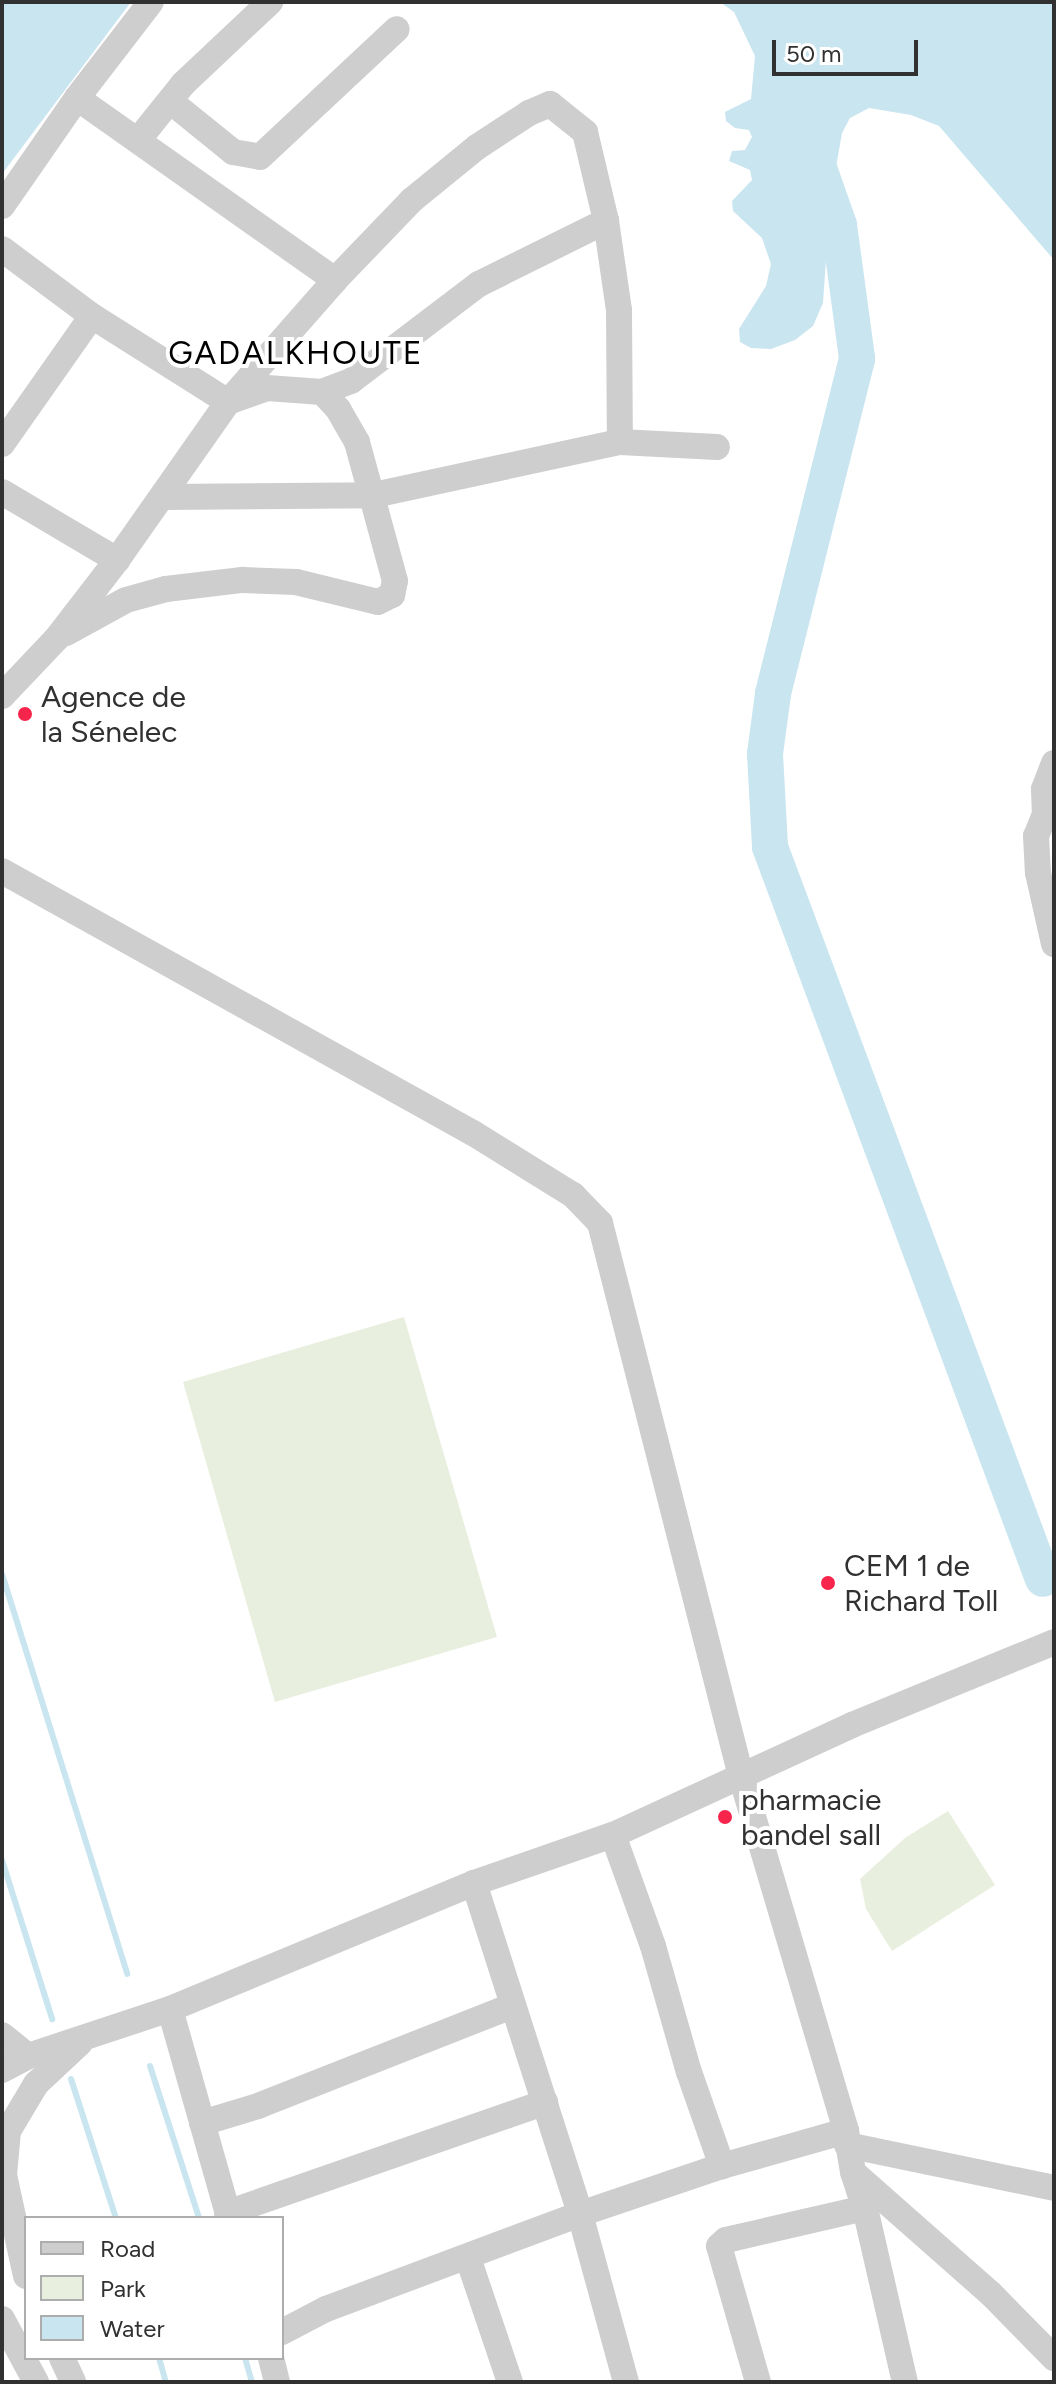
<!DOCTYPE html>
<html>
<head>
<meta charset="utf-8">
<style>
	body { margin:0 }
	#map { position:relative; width:1056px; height:2384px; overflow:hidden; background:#fff; font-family:Figtree,sans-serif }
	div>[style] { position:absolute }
	.green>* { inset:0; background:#e9efde }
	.water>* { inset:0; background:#c9e5f0 }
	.stream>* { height:6px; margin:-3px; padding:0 3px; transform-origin:3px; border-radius:3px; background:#c9e5f0 }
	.river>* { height:36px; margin:-18px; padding:0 18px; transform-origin:18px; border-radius:18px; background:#c9e5f0 }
	.minor>* { height:26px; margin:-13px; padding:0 13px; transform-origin:13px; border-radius:13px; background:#cecece }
	.dots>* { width:22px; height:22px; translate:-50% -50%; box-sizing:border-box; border:4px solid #fff; border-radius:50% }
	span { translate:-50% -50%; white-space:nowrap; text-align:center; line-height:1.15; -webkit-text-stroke:8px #fff; paint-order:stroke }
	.poi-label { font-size:30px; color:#313131 }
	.left { translate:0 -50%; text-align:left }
	.neighbourhood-label { font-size:32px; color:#000; letter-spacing:2px }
	.frame { position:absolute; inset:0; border:4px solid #313131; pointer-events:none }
	.legend { position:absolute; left:24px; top:2216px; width:260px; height:144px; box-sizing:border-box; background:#fff; border:2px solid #adadad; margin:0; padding:10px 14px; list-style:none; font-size:24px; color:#313131 }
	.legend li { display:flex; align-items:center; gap:16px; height:40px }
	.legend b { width:40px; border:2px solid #adadad }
	.scale { position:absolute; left:772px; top:40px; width:146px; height:36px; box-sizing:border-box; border:4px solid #313131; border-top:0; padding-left:10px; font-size:24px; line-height:28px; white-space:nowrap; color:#313131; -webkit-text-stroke:6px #fff; paint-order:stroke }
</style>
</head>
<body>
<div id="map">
	<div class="green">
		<div style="clip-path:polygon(404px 1317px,497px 1637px,275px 1702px,183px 1382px)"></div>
		<div style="clip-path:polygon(948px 1811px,995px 1885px,892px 1951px,866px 1909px,860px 1879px,905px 1838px)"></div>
	</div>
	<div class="water">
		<div style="clip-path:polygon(5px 2px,131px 2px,2px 174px,2px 6px)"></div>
		<div style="clip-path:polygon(720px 2px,1054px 2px,1054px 260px,939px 126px,911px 115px,869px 108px,850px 118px,842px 133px,830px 201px,823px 303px,813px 326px,795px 340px,771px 349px,751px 348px,740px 342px,739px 329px,766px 286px,771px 264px,762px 238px,733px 211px,732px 201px,752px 180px,750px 170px,729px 161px,732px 151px,745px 150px,752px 137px,749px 130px,735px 128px,726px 121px,725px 112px,751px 99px,755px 56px,734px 12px)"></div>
	</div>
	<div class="stream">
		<div style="left:2px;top:1574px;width:419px;rotate:72.6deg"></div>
		<div style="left:2px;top:1860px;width:167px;rotate:72.5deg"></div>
		<div style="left:150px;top:2066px;width:160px;rotate:72.1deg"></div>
		<div style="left:71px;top:2079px;width:146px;rotate:72.1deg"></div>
		<div style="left:159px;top:2358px;width:25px;rotate:74deg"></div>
		<div style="left:245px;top:2358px;width:25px;rotate:74deg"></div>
	</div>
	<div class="river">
		<div style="left:814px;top:154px;width:75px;rotate:70.6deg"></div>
		<div style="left:839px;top:225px;width:135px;rotate:82.3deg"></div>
		<div style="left:857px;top:359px;width:345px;rotate:104.1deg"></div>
		<div style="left:773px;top:694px;width:61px;rotate:97.6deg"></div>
		<div style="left:765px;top:754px;width:93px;rotate:86.9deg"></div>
		<div style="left:770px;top:847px;width:781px;rotate:69.55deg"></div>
	</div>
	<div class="minor">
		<div style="left:77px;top:98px;width:316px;rotate:35.2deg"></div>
		<div style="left:170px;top:101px;width:81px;rotate:39deg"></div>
		<div style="left:233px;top:152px;width:27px;rotate:10deg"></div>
		<div style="left:260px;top:157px;width:187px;rotate:-43.1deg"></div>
		<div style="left:139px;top:139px;width:70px;rotate:-51.3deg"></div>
		<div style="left:183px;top:84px;width:120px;rotate:-43.3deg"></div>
		<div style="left:2px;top:206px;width:131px;rotate:-55.2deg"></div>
		<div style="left:77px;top:98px;width:121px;rotate:-52.4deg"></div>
		<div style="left:2px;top:249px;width:112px;rotate:36.7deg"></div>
		<div style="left:92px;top:316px;width:161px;rotate:32.3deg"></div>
		<div style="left:228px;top:402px;width:41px;rotate:-19.7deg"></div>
		<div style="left:267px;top:388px;width:55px;rotate:4.2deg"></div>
		<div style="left:322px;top:392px;width:31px;rotate:-21deg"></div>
		<div style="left:351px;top:381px;width:161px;rotate:-37.2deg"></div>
		<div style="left:479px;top:284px;width:142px;rotate:-26.4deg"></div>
		<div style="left:2px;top:444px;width:156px;rotate:-54.9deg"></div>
		<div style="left:2px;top:492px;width:134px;rotate:30.6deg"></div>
		<div style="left:163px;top:497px;width:211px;rotate:-0.5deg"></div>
		<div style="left:374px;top:495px;width:252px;rotate:-12.2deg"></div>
		<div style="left:620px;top:442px;width:97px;rotate:3deg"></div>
		<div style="left:66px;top:633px;width:68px;rotate:-28.8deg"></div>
		<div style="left:126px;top:600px;width:41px;rotate:-15.4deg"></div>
		<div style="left:166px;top:589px;width:77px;rotate:-6.8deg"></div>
		<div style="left:242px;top:580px;width:54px;rotate:2.1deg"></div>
		<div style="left:296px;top:582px;width:84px;rotate:13.7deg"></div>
		<div style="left:378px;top:602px;width:16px;rotate:-27deg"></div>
		<div style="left:392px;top:595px;width:14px;rotate:-78deg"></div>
		<div style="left:395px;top:581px;width:144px;rotate:-105.3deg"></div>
		<div style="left:357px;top:442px;width:38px;rotate:-120deg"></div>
		<div style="left:338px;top:409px;width:23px;rotate:-133deg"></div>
		<div style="left:2px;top:696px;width:80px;rotate:-46.5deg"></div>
		<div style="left:57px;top:638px;width:98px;rotate:-52.4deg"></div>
		<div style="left:117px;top:560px;width:193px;rotate:-54.9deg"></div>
		<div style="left:228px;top:402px;width:162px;rotate:-48.7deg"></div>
		<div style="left:335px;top:280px;width:111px;rotate:-46.1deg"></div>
		<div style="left:412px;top:200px;width:84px;rotate:-39.2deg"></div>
		<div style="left:477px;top:147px;width:62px;rotate:-33.2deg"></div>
		<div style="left:529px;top:113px;width:23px;rotate:-23deg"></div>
		<div style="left:550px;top:104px;width:45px;rotate:38.7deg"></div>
		<div style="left:585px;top:132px;width:91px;rotate:76.7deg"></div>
		<div style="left:606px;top:221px;width:90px;rotate:81.7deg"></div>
		<div style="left:619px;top:310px;width:132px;rotate:89.6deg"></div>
		<div style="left:1054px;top:763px;width:28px;rotate:111deg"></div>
		<div style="left:1044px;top:789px;width:25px;rotate:88deg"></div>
		<div style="left:1045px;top:814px;width:24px;rotate:112deg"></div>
		<div style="left:1036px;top:836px;width:37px;rotate:87deg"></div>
		<div style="left:1038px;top:873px;width:73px;rotate:77.3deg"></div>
		<div style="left:2px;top:871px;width:539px;rotate:29.09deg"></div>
		<div style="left:473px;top:1133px;width:118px;rotate:31.8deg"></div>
		<div style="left:573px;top:1195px;width:39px;rotate:46deg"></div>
		<div style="left:600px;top:1223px;width:571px;rotate:75.7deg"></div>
		<div style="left:741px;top:1776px;width:370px;rotate:73.5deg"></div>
		<div style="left:846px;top:2131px;width:42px;rotate:80.3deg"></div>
		<div style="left:853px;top:2172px;width:38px;rotate:72deg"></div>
		<div style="left:865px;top:2208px;width:179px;rotate:77.1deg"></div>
		<div style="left:613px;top:1835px;width:118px;rotate:70.2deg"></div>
		<div style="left:653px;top:1946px;width:131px;rotate:74.1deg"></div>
		<div style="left:689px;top:2072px;width:100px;rotate:70.7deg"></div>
		<div style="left:474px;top:1883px;width:348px;rotate:72.2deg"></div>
		<div style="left:580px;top:2214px;width:174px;rotate:74.7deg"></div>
		<div style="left:170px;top:2009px;width:217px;rotate:74.2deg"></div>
		<div style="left:2px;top:2035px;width:33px;rotate:39deg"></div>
		<div style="left:2px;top:2070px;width:30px;rotate:-28deg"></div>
		<div style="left:28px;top:2056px;width:150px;rotate:-18.3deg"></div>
		<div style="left:170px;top:2009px;width:329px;rotate:-22.5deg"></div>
		<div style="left:474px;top:1883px;width:147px;rotate:-19.1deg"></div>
		<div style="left:613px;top:1835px;width:263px;rotate:-24.7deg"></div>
		<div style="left:852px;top:1725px;width:218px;rotate:-22.3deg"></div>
		<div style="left:202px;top:2123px;width:59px;rotate:-16.9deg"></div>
		<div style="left:258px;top:2106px;width:273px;rotate:-21.5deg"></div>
		<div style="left:847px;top:2145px;width:211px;rotate:11.7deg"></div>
		<div style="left:855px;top:2174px;width:181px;rotate:41.4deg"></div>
		<div style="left:991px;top:2294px;width:90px;rotate:45.5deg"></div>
		<div style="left:227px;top:2213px;width:337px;rotate:-19.2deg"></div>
		<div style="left:468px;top:2258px;width:131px;rotate:71.3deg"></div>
		<div style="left:26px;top:2276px;width:103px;rotate:-102.3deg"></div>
		<div style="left:4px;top:2175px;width:44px;rotate:-84.8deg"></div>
		<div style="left:8px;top:2131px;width:55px;rotate:-59.2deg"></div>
		<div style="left:36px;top:2084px;width:60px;rotate:-43deg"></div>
		<div style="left:2px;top:2319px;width:72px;rotate:61.6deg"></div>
		<div style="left:282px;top:2332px;width:50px;rotate:-27.6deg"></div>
		<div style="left:326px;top:2309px;width:271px;rotate:-20.5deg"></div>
		<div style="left:580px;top:2214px;width:150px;rotate:-18.7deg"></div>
		<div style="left:722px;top:2166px;width:129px;rotate:-15.8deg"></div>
		<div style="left:62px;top:2358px;width:26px;rotate:65deg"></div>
		<div style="left:271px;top:2358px;width:25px;rotate:76deg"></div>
		<div style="left:758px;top:2382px;width:141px;rotate:-106deg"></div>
		<div style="left:719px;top:2246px;width:9px;rotate:-41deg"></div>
		<div style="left:726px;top:2240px;width:143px;rotate:-13deg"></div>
	</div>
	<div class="dots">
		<div style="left:25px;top:714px;background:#f7244b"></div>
		<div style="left:828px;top:1583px;background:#f7244b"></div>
		<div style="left:725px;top:1817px;background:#f7244b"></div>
	</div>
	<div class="poi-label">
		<span class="left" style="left:41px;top:714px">Agence de<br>la Sénelec</span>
		<span class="left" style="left:844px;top:1583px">CEM 1 de<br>Richard Toll</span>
		<span class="left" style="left:741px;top:1817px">pharmacie<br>bandel sall</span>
	</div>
	<div class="neighbourhood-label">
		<span style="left:296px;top:353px">GADALKHOUTE</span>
	</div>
	<div class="frame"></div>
	<ul class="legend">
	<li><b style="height:10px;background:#cecece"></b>Road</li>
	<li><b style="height:22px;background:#e9efde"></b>Park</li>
	<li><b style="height:22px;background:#c9e5f0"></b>Water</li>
	</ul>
	<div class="scale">50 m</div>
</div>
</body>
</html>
